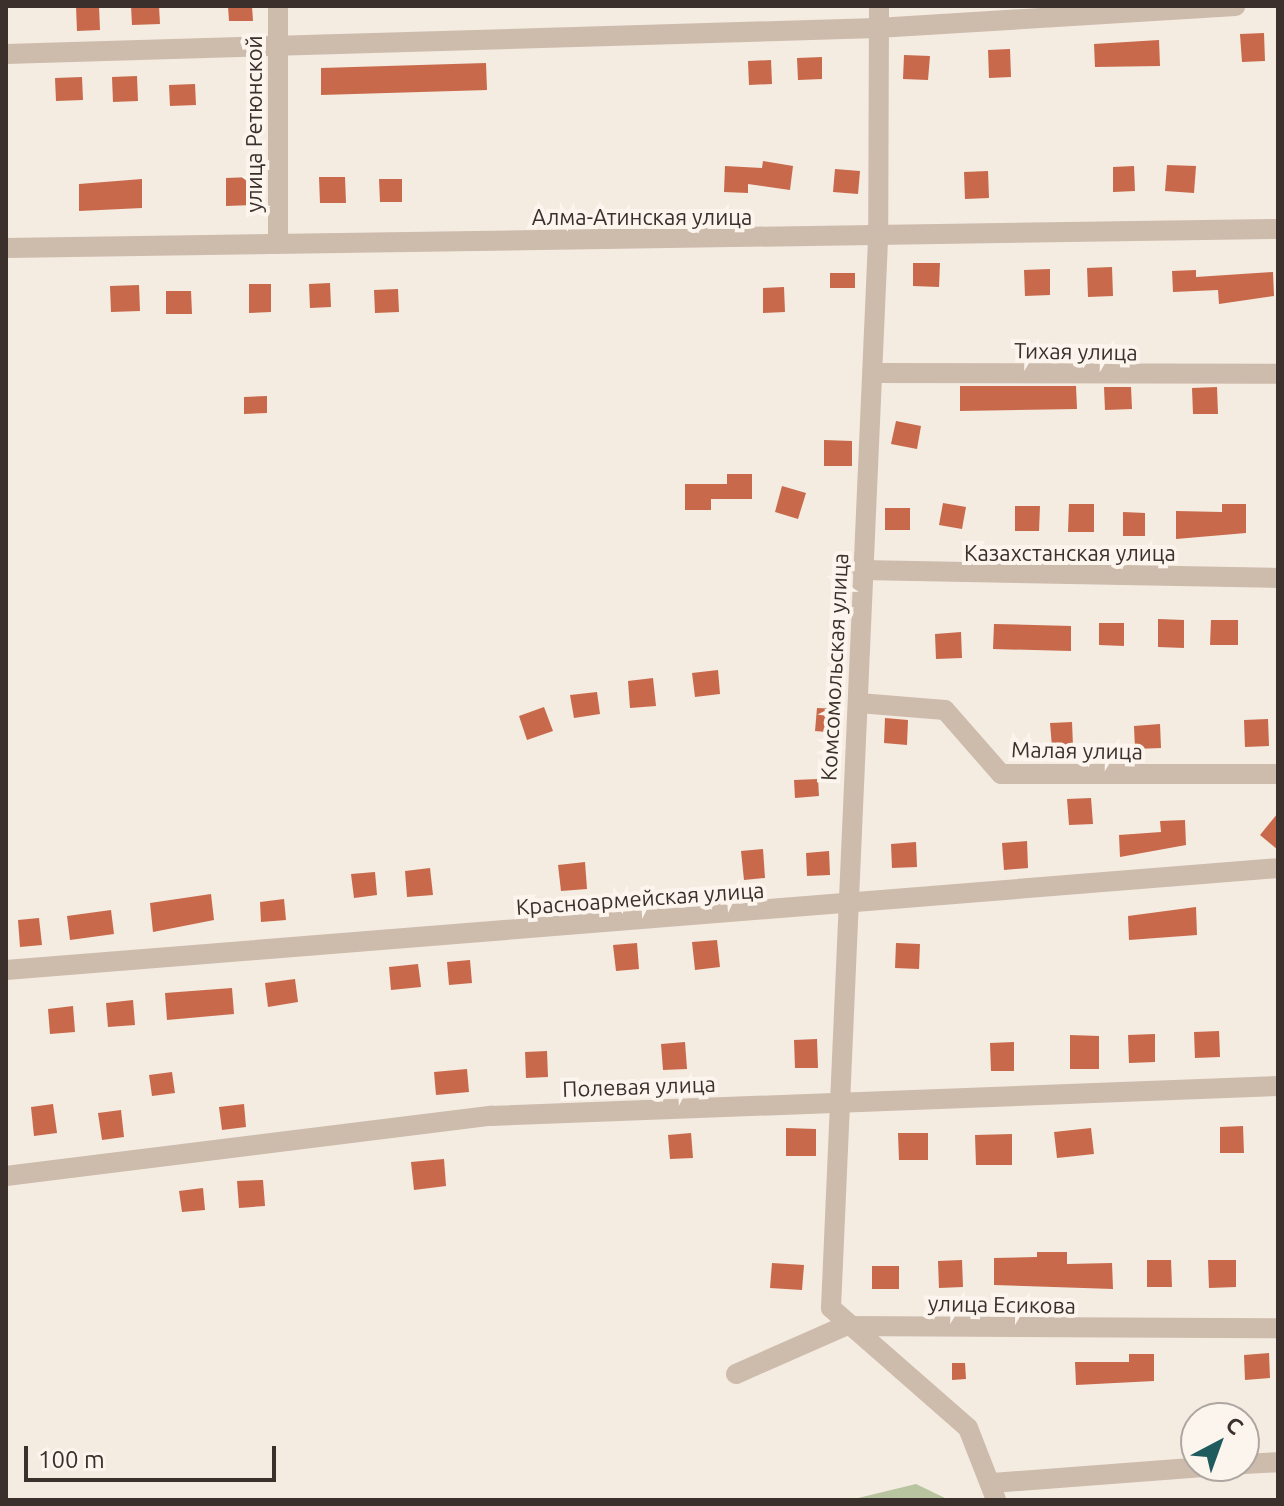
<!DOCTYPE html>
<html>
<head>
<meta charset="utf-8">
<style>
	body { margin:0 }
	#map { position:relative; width:1284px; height:1506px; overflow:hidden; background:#f4ebe1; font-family:Ubuntu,sans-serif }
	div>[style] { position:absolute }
	.green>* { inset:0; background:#b8c4a0 }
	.building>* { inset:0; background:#c8694b }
	.minor>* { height:20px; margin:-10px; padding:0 10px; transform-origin:10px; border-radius:10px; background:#cdbbac }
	span { translate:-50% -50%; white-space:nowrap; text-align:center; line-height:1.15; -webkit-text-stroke:8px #fbf5ee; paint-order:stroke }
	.street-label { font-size:22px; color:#3b302b }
	.frame { position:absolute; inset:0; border:8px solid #3b302b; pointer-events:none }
	.north { position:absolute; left:1180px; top:1402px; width:80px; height:80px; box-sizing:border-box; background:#fbf5ee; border:2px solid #aea6a0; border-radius:50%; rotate:41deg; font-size:22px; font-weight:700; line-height:32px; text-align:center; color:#3b302b }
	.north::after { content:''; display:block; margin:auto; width:28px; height:36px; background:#1f5a5e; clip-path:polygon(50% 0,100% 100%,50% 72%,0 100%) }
	.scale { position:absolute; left:24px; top:1446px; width:252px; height:36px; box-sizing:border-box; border:4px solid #3b302b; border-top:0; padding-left:10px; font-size:24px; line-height:28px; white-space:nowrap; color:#3b302b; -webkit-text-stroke:6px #fbf5ee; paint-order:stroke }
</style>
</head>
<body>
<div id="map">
	<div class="green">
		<div style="clip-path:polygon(916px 1484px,949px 1500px,846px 1500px,854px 1499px)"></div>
	</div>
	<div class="building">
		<div style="clip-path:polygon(76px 6px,99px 6px,100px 30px,77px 31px)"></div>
		<div style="clip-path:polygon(131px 6px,159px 6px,160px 24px,132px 25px)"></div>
		<div style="clip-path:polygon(228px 6px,252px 6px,253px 21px,229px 21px)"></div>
		<div style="clip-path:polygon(1264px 33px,1265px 61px,1242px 62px,1240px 34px)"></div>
		<div style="clip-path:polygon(1159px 40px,1160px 66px,1095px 67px,1094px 44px)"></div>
		<div style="clip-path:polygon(1010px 49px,1011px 77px,989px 78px,988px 50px)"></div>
		<div style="clip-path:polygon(904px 55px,930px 56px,928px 80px,903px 79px)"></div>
		<div style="clip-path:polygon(822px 57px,822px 79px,798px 80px,797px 58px)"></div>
		<div style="clip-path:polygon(771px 60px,772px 84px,749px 85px,748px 61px)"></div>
		<div style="clip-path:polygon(486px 63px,487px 90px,321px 95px,321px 68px)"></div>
		<div style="clip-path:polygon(137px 76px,138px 101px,113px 102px,112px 77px)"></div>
		<div style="clip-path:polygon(82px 77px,83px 100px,56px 101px,55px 78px)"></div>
		<div style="clip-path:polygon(195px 84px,196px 105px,170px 106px,169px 85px)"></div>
		<div style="clip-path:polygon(763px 161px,793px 166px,790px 190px,748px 184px,748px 193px,724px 192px,725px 166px,762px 168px)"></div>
		<div style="clip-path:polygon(1167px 165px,1196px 166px,1194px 193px,1165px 191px)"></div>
		<div style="clip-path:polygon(1134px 166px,1135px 191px,1113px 192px,1113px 167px)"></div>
		<div style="clip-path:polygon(835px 169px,860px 171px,858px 194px,833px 192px)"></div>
		<div style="clip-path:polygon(988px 171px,989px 198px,965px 199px,964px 172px)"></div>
		<div style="clip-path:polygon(252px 177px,253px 205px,226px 206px,226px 178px)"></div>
		<div style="clip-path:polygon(319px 177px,345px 177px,346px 203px,320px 203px)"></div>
		<div style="clip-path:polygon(142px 179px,142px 208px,79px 211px,79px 184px)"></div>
		<div style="clip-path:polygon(379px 179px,402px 179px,402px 202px,380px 202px)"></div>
		<div style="clip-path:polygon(913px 263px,940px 263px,939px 287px,913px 286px)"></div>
		<div style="clip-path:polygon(1112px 267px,1113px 296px,1088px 297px,1087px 268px)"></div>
		<div style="clip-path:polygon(1050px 269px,1050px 295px,1025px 296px,1024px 270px)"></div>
		<div style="clip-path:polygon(1196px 270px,1196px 277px,1273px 272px,1274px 296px,1219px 304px,1218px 290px,1173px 292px,1172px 271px)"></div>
		<div style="clip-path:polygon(830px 273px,855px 273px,855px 288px,830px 288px)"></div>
		<div style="clip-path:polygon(330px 283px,331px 307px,310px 308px,309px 284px)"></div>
		<div style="clip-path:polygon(249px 284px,271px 284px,271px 312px,249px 313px)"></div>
		<div style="clip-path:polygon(139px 285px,140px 311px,111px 312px,110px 286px)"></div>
		<div style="clip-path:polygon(784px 287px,785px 312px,763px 313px,763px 288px)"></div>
		<div style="clip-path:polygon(398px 289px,399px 312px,375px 313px,374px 290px)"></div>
		<div style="clip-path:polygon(166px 291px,191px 291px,192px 314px,166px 314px)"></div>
		<div style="clip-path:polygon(960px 386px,1076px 386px,1077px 409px,960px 411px)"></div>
		<div style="clip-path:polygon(1104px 387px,1131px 387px,1132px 409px,1105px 410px)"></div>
		<div style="clip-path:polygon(1217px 387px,1218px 414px,1193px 414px,1192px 388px)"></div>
		<div style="clip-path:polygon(267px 396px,267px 413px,244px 414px,244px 397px)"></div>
		<div style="clip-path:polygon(896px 421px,921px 426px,917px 449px,891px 444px)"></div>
		<div style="clip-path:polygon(824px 440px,852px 441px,852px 466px,824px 466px)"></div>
		<div style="clip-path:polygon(727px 474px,752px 474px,752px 499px,711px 499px,711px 510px,685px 510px,685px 484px,727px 484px)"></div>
		<div style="clip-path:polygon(782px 486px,806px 493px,798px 519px,775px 512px)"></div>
		<div style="clip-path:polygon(943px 503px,966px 507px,962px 529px,939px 525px)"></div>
		<div style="clip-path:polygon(1069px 504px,1094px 504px,1094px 532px,1068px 532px)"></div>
		<div style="clip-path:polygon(1222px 504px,1246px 504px,1246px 533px,1176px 539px,1176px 511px,1222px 512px)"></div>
		<div style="clip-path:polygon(1015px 506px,1040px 506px,1039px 531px,1015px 531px)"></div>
		<div style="clip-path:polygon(885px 508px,910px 508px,910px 530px,885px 530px)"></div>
		<div style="clip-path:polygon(1123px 512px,1145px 513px,1145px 536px,1123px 536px)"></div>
		<div style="clip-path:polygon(1158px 619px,1184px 620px,1184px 648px,1158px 647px)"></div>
		<div style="clip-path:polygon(1211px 620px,1238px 620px,1238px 645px,1210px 645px)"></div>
		<div style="clip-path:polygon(1099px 623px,1124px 623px,1124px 646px,1099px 645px)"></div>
		<div style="clip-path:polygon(994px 624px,1071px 626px,1071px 651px,993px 649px)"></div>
		<div style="clip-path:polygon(961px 632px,962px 658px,936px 659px,935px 634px)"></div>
		<div style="clip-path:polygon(718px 670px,720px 694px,695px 697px,692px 673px)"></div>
		<div style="clip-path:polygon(653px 678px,656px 706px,630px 708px,628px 681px)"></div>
		<div style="clip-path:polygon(597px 692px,600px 714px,574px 718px,570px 695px)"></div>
		<div style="clip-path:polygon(544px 707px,553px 731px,527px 740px,519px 716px)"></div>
		<div style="clip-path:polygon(817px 708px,840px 709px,839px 733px,815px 731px)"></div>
		<div style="clip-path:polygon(885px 718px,908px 720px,907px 745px,884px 743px)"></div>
		<div style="clip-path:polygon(1268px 719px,1269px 746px,1245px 747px,1244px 720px)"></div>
		<div style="clip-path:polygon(1072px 722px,1073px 746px,1052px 747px,1050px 723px)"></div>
		<div style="clip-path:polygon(1160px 724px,1161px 748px,1135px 749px,1134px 726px)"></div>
		<div style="clip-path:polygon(818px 779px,819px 796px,795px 798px,794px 780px)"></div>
		<div style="clip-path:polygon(1091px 798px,1093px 824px,1069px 825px,1067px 799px)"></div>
		<div style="clip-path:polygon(1278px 813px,1278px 850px,1260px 835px)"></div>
		<div style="clip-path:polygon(1185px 820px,1186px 845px,1120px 857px,1119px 835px,1161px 832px,1160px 821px)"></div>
		<div style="clip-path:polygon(1027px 841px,1028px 868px,1004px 870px,1002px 843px)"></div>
		<div style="clip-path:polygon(916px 842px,917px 867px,892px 868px,891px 844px)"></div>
		<div style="clip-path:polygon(763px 849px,765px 878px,744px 880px,741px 851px)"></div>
		<div style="clip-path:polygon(829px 851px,830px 875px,807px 876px,806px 853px)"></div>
		<div style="clip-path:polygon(585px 862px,587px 889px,561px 891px,558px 865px)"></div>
		<div style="clip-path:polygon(430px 868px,433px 895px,407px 897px,405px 871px)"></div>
		<div style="clip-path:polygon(375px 872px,377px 895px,354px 898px,351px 874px)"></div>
		<div style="clip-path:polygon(211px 894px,214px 920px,153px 932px,150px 903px)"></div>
		<div style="clip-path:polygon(284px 899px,286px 920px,261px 922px,260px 902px)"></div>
		<div style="clip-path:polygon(1196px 907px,1197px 935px,1129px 940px,1128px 916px)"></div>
		<div style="clip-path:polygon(111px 910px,114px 934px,70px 940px,67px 916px)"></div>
		<div style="clip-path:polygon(39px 918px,42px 945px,20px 947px,18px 920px)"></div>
		<div style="clip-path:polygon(717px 940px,720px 967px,695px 970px,692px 942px)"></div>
		<div style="clip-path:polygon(637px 943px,639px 969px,616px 971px,613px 945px)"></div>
		<div style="clip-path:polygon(896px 943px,920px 944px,919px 969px,895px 968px)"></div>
		<div style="clip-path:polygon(470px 960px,472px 983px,449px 985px,447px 962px)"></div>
		<div style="clip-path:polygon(418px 964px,421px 987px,391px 990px,389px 967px)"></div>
		<div style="clip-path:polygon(295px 979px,298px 1002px,268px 1007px,265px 983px)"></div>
		<div style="clip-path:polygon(232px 988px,234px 1014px,167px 1020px,165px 993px)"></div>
		<div style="clip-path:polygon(133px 1000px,135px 1025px,108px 1027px,106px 1003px)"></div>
		<div style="clip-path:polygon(73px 1006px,75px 1032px,50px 1034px,48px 1009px)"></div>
		<div style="clip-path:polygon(1219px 1031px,1220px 1057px,1195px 1058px,1194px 1032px)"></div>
		<div style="clip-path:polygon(1155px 1034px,1155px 1062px,1129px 1063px,1128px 1035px)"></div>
		<div style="clip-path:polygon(1070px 1035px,1099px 1036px,1099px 1069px,1070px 1069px)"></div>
		<div style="clip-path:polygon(817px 1039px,818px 1068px,795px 1068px,794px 1040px)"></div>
		<div style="clip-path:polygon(685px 1042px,687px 1069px,663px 1070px,661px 1044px)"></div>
		<div style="clip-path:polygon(1014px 1042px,1014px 1071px,991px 1071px,990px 1043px)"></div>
		<div style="clip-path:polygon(547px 1051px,548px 1077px,526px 1078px,525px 1052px)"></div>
		<div style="clip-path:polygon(467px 1069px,469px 1092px,436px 1095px,434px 1072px)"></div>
		<div style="clip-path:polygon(172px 1072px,175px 1093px,152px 1096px,149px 1075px)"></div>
		<div style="clip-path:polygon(53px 1104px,57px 1133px,34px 1136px,31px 1107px)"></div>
		<div style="clip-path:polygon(244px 1104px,246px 1127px,222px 1130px,219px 1107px)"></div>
		<div style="clip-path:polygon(121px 1110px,124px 1137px,102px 1140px,98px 1113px)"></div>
		<div style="clip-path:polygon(1243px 1126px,1244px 1153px,1220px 1153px,1220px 1127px)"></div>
		<div style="clip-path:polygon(786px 1128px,816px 1129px,816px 1156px,786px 1156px)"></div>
		<div style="clip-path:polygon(1091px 1128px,1094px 1154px,1057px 1158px,1054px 1132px)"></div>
		<div style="clip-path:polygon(691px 1133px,693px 1158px,670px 1159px,668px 1135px)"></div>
		<div style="clip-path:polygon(898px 1133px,928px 1133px,928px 1160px,899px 1160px)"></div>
		<div style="clip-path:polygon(1012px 1134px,1012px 1165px,976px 1165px,975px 1135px)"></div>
		<div style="clip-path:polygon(444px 1159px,446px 1186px,414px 1190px,411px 1162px)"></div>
		<div style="clip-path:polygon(263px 1180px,265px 1206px,239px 1208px,237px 1181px)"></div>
		<div style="clip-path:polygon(203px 1188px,205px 1210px,182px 1212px,179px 1191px)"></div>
		<div style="clip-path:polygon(1037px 1252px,1067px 1252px,1067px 1264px,1112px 1263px,1113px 1289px,994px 1285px,994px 1258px,1037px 1257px)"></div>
		<div style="clip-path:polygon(962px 1260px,963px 1287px,939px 1288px,938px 1261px)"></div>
		<div style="clip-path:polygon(1147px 1260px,1171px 1260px,1172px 1287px,1147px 1287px)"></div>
		<div style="clip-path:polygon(1208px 1260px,1236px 1260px,1236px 1287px,1209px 1288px)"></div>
		<div style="clip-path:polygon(772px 1263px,804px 1265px,802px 1290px,770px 1288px)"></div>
		<div style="clip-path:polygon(872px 1266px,899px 1266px,899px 1289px,872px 1289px)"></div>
		<div style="clip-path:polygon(1269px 1353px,1270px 1378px,1245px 1380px,1244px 1355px)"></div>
		<div style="clip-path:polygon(1129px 1354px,1154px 1354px,1154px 1381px,1076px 1385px,1075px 1362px,1129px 1362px)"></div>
		<div style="clip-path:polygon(952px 1363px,965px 1363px,966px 1379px,952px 1380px)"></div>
	</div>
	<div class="minor">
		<div style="left:278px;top:6px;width:237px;rotate:90deg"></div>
		<div style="left:879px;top:6px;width:234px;rotate:90.2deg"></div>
		<div style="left:878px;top:240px;width:1069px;rotate:92.52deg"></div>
		<div style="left:831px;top:1308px;width:182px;rotate:41.2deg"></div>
		<div style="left:968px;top:1428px;width:77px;rotate:68.7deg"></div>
		<div style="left:6px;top:54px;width:871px;rotate:-1.71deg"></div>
		<div style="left:877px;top:28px;width:359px;rotate:-3.5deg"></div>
		<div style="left:6px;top:248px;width:1272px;rotate:-0.86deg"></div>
		<div style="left:873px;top:373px;width:405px;rotate:0.1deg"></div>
		<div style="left:862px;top:570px;width:416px;rotate:1.1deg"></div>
		<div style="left:859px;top:703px;width:86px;rotate:4.7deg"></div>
		<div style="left:945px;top:710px;width:85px;rotate:48.8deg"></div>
		<div style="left:1001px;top:774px;width:277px"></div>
		<div style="left:6px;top:970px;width:1276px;rotate:-4.58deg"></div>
		<div style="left:6px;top:1176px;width:489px;rotate:-7.1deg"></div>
		<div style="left:491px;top:1116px;width:788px;rotate:-2.18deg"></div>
		<div style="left:736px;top:1374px;width:119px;rotate:-23.8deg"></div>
		<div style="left:845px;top:1326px;width:433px;rotate:0.3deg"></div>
		<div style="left:1244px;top:1464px;width:34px;rotate:-3deg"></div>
		<div style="left:992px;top:1483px;width:229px;rotate:-4.3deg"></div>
	</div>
	<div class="street-label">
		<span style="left:254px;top:124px;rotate:-90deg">улица Ретюнской</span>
		<span style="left:642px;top:217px">Алма-Атинская улица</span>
		<span style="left:1076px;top:351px;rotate:1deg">Тихая улица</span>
		<span style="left:1070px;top:553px">Казахстанская улица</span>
		<span style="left:834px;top:667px;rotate:-87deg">Комсомольская улица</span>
		<span style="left:1077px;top:750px;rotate:1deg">Малая улица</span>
		<span style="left:640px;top:898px;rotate:-4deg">Красноармейская улица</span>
		<span style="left:639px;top:1086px;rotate:-2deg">Полевая улица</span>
		<span style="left:1002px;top:1304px;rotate:1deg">улица Есикова</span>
	</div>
	<div class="frame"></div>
	<div class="north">С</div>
	<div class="scale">100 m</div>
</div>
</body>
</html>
